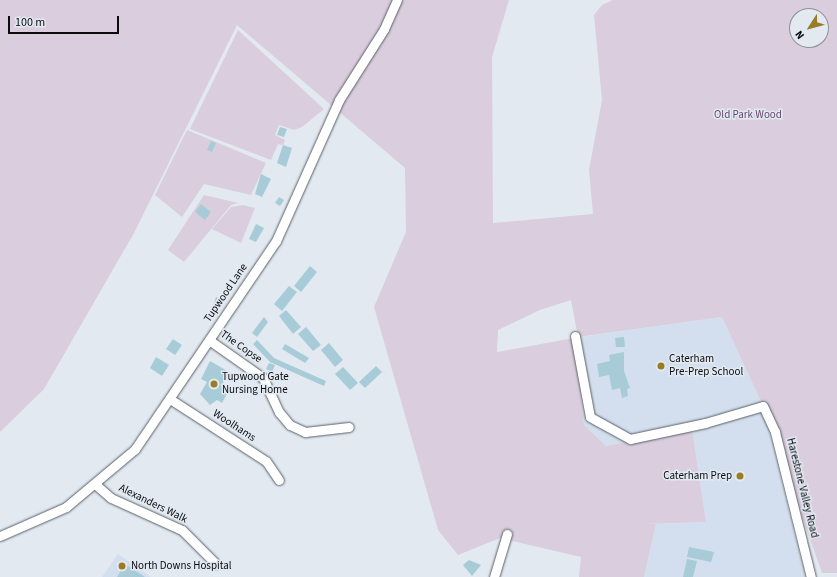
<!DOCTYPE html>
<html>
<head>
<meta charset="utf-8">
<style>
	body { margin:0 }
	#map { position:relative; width:837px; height:577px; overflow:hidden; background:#e2e9f1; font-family:"Source Sans 3",sans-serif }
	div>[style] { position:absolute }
	.built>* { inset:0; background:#d3dfee }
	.green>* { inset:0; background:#dacddd }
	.building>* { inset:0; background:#a7ccd8 }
	.roads { filter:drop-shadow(0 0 1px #595f67) drop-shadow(0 0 1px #595f67) }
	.minor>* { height:9px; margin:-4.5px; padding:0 4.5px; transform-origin:4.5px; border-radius:4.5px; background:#fff }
	.dots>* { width:11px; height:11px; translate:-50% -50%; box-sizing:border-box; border:2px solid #e2e9f1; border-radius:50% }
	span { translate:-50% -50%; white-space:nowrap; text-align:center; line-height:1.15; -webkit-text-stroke:3px #e2e9f1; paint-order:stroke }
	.park-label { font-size:11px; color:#684971 }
	.street-label { font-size:11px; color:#0a0c0f }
	.poi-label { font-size:11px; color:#0a0c0f }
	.left { translate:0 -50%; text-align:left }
	.right { translate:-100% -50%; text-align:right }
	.north { position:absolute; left:789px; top:8px; width:40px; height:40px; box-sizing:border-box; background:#e2e9f1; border:1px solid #8c9197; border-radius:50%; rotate:234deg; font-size:11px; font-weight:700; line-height:16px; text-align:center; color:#0a0c0f }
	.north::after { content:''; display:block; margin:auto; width:14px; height:18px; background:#9a7c25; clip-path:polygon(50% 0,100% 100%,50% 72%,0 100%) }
	.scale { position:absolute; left:8px; top:16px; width:111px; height:18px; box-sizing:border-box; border:2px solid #0a0c0f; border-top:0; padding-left:5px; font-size:12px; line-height:14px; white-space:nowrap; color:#0a0c0f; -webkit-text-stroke:3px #e2e9f1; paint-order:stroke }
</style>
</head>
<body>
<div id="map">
	<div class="built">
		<div style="clip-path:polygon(722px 317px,763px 406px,805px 577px,644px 577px,656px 524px,706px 522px,692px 429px,606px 446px,584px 425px,574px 338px)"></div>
		<div style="clip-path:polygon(118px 554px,151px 577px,102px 577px)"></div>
	</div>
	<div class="green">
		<div style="clip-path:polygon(evenodd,0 0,509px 0,492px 57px,493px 223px,593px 214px,589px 170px,602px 100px,594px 15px,602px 5px,613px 0,837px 0,837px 573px,822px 573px,763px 406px,722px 317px,578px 337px,571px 300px,540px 310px,498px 330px,497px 352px,574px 338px,584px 425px,606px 446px,692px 429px,706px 522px,646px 524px,656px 524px,644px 577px,579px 577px,581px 557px,500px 538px,458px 555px,438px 530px,374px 307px,406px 232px,405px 168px,237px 25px,134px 233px,44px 389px,0 432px,0 0,797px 16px,821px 16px,821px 40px,797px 40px,797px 16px)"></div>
		<div style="clip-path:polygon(238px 30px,324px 109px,302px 127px,294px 130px,279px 125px,275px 135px,285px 140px,283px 145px,278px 144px,271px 160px,190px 129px)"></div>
		<div style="clip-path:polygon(187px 130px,266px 163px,251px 195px,204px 184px,182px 217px,155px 195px)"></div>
		<div style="clip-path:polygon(204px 195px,238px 203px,231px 205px,184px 262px,168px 250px)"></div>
		<div style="clip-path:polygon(243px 205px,255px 208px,241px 243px,212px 229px,231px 207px)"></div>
	</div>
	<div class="building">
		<div style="clip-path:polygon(280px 127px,287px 129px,284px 137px,277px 135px)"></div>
		<div style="clip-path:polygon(211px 141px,216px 143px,212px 152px,207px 150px)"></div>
		<div style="clip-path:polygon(283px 145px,292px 148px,286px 167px,277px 163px)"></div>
		<div style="clip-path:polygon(261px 174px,271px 179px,262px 197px,255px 194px)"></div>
		<div style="clip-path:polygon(279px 197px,284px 200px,280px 206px,275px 203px)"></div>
		<div style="clip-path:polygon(201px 204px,211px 212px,205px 220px,195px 212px)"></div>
		<div style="clip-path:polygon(256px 224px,264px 228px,256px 242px,249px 239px)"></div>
		<div style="clip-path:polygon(310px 266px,317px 272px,301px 292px,294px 286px)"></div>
		<div style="clip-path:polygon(289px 286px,297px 292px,282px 311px,274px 304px)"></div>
		<div style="clip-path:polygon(216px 297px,223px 300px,220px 306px,214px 303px)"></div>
		<div style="clip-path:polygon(286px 310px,301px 327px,293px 334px,279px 316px)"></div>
		<div style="clip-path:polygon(264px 317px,268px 322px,257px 337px,252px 333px)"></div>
		<div style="clip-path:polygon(306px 327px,321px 345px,313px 351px,298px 334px)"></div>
		<div style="clip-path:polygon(624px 337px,625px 347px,616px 347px,615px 338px)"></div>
		<div style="clip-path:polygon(173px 339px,182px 345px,175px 355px,166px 349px)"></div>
		<div style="clip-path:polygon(257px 340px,274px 358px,326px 381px,324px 386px,270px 362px,253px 344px)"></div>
		<div style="clip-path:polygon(329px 343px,343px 360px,335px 367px,321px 350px)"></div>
		<div style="clip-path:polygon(285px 344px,309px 358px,305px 363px,282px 349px)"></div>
		<div style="clip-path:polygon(624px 352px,624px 371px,630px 388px,627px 389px,628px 396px,622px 398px,620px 388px,612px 390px,609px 375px,599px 377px,597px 364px,610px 361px,609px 355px)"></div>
		<div style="clip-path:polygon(156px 357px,169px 365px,162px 376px,150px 368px)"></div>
		<div style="clip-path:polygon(210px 361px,236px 376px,233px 382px,226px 378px,221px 386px,229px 390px,222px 403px,217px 400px,210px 405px,200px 394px,207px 382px,201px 379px)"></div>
		<div style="clip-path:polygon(269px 363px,275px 365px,272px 372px,266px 369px)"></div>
		<div style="clip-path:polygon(376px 366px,382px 372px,365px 388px,359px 382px)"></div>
		<div style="clip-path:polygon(343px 367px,358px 383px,350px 390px,335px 374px)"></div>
		<div style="clip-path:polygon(689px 547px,714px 552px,711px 562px,687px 557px)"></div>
		<div style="clip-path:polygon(687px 559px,697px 561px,693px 577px,683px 577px)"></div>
		<div style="clip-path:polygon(469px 560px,481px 565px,472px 576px,463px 565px)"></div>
		<div style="clip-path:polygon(125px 564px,145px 577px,117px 577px)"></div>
	</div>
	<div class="roads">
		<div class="minor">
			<div style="left:575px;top:336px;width:82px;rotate:79.5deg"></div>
			<div style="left:590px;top:417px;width:46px;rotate:28.8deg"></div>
			<div style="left:630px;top:439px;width:77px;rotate:-12deg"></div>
			<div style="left:705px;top:423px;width:60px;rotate:-16.3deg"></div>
			<div style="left:763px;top:406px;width:29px;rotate:65deg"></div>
			<div style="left:775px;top:432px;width:149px;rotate:76.1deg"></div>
			<div style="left:209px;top:340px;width:66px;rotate:35.1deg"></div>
			<div style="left:263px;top:378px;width:38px;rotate:65deg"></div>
			<div style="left:279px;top:412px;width:17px;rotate:50deg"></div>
			<div style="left:290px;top:425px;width:17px;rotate:25deg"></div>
			<div style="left:305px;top:432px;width:44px;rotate:-6.5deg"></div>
			<div style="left:170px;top:399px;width:114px;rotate:32.9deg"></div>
			<div style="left:266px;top:461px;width:23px;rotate:56deg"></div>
			<div style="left:95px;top:484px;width:21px;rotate:41deg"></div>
			<div style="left:111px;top:498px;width:78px;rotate:24.3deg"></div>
			<div style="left:182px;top:530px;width:48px;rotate:45deg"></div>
			<div style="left:0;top:536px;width:72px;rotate:-23.7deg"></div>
			<div style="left:66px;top:507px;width:90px;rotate:-40deg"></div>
			<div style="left:135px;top:449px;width:251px;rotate:-55.9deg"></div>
			<div style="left:276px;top:241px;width:154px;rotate:-65.9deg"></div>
			<div style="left:339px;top:100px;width:84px;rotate:-57.6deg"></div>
			<div style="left:384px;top:29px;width:32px;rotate:-66deg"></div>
			<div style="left:494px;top:577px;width:45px;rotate:-73.2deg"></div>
		</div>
	</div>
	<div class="dots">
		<div style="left:661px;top:366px;background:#9a7c25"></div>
		<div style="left:214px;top:384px;background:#9a7c25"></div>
		<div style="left:740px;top:476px;background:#9a7c25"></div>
		<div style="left:122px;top:566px;background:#9a7c25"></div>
	</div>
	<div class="park-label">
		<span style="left:748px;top:115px">Old Park Wood</span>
	</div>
	<div class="street-label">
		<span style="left:226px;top:293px;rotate:-56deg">Tupwood Lane</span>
		<span style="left:241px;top:347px;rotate:35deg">The Copse</span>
		<span style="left:234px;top:426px;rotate:33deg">Woolhams</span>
		<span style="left:802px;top:488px;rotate:76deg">Harestone Valley Road</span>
		<span style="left:153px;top:504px;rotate:26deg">Alexanders Walk</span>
	</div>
	<div class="poi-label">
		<span class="left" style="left:669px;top:366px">Caterham<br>Pre-Prep School</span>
		<span class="left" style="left:222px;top:384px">Tupwood Gate<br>Nursing Home</span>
		<span class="right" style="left:732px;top:476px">Caterham Prep</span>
		<span class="left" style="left:131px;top:566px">North Downs Hospital</span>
	</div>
	<div class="north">N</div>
	<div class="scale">100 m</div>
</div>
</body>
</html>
